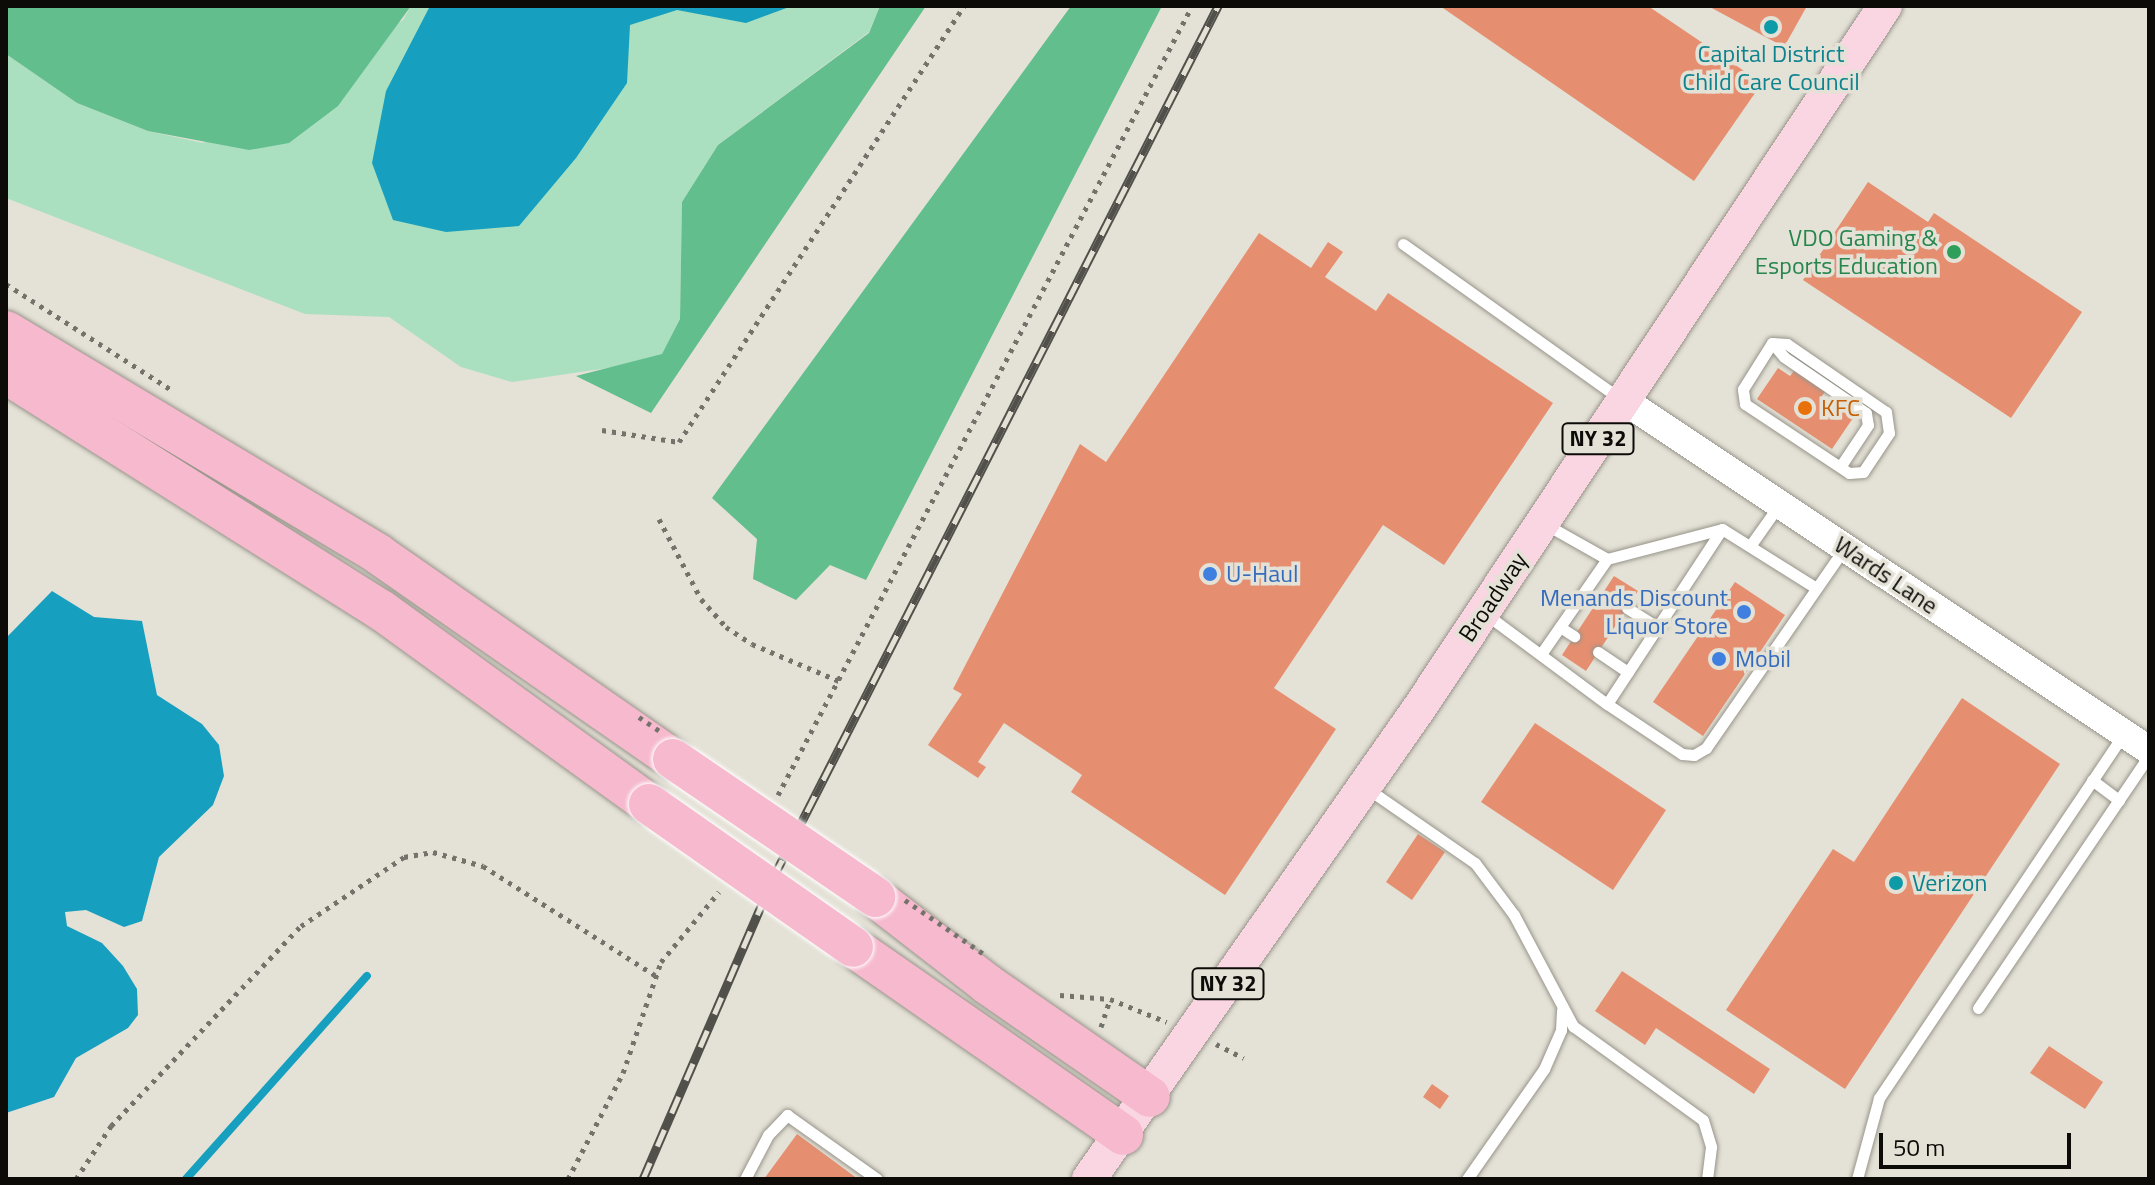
<!DOCTYPE html>
<html>
<head>
<meta charset="utf-8">
<style>
	body { margin:0 }
	#map { position:relative; width:2155px; height:1185px; overflow:hidden; background:#e4e1d6; font-family:"Titillium Web",sans-serif }
	div>[style] { position:absolute }
	.green>* { inset:0; background:#aae0c0 }
	.forest>* { inset:0; background:#62be8d }
	.water>* { inset:0; background:#169fbe }
	.stream>* { height:8px; margin:-4px; padding:0 4px; transform-origin:4px; border-radius:4px; background:#169fbe }
	.building>* { inset:0; background:#e58f70 }
	.path>* { height:5px; margin-top:-2.5px; transform-origin:0; background:repeating-linear-gradient(90deg,#73726b 0 4px,transparent 0 10px) }
	.roads { filter:drop-shadow(0 0 2px #97948a) drop-shadow(0 0 2px #97948a) }
	.service>* { height:11px; margin:-5.5px; padding:0 5.5px; transform-origin:5.5px; border-radius:5.5px; background:#fff }
	.tertiary>* { height:28px; margin:-14px; padding:0 14px; transform-origin:14px; border-radius:14px; background:#fff }
	.primary>* { height:34px; margin:-17px; padding:0 17px; transform-origin:17px; border-radius:17px; background:#fad5e2 }
	.motorway>* { height:40px; margin:-20px; padding:0 20px; transform-origin:20px; border-radius:20px; background:#f6b9ce }
	.rail>* { height:9px; margin-top:-4.5px; transform-origin:0; background:repeating-linear-gradient(90deg,#e4e1d6 0 18px,#51504a 0 36px); box-sizing:border-box; border-block:2px solid #51504a }
	.path-bridge>* { height:5px; margin-top:-2.5px; transform-origin:0; background:repeating-linear-gradient(90deg,#73726b 0 4px,transparent 0 10px) }
	.bridges { filter:drop-shadow(0 0 2px #fff) drop-shadow(0 0 2px #fff) }
	.motorway-bridge>* { height:40px; margin:-20px; padding:0 20px; transform-origin:20px; border-radius:20px; background:#f6b9ce }
	.dots>* { width:22px; height:22px; translate:-50% -50%; box-sizing:border-box; border:4px solid #e4e1d6; border-radius:50% }
	span { translate:-50% -50%; white-space:nowrap; text-align:center; line-height:1.15; -webkit-text-stroke:7px #e4e1d6; paint-order:stroke }
	.shield-label span { padding:2px 6px; background:#e4e1d6; border:2px solid; border-radius:6px; -webkit-text-stroke-width:0 }
	.shield-label { font-size:22px; color:#0c0b08; font-weight:700 }
	.culture-label { font-size:24px; color:#0d838f }
	.left { translate:0 -50%; text-align:left }
	.leisure-label { font-size:24px; color:#27864d }
	.right { translate:-100% -50%; text-align:right }
	.food-label { font-size:24px; color:#c56008 }
	.shop-label { font-size:24px; color:#366cbe }
	.street-label { font-size:24px; color:#0c0b08 }
	.frame { position:absolute; inset:0; border:8px solid #0c0b08; pointer-events:none }
	.scale { position:absolute; left:1879px; top:1133px; width:192px; height:36px; box-sizing:border-box; border:4px solid #0c0b08; border-top:0; padding-left:10px; font-size:24px; line-height:28px; white-space:nowrap; color:#0c0b08; -webkit-text-stroke:6px #e4e1d6; paint-order:stroke }
</style>
</head>
<body>
<div id="map">
	<div class="green">
		<div style="clip-path:polygon(411px 6px,880px 6px,869px 32px,718px 145px,682px 202px,680px 319px,662px 355px,628px 365px,512px 382px,461px 367px,389px 317px,305px 314px,6px 198px,6px 54px,77px 103px,148px 131px,203px 143px,403px 20px)"></div>
	</div>
	<div class="forest">
		<div style="clip-path:polygon(6px 6px,411px 6px,338px 106px,289px 143px,249px 150px,148px 131px,77px 103px,6px 54px)"></div>
		<div style="clip-path:polygon(880px 6px,926px 6px,651px 413px,576px 376px,662px 354px,680px 319px,682px 202px,718px 145px,869px 33px)"></div>
		<div style="clip-path:polygon(1071px 6px,1162px 6px,866px 580px,830px 565px,796px 600px,753px 579px,757px 539px,712px 498px)"></div>
	</div>
	<div class="water">
		<div style="clip-path:polygon(430px 6px,792px 6px,746px 23px,677px 10px,630px 25px,627px 83px,576px 158px,519px 226px,446px 232px,393px 220px,372px 163px,386px 91px)"></div>
		<div style="clip-path:polygon(52px 591px,94px 617px,142px 621px,157px 695px,202px 724px,219px 745px,224px 776px,213px 805px,159px 857px,142px 921px,124px 927px,86px 910px,65px 912px,67px 926px,102px 943px,123px 966px,137px 989px,138px 1015px,128px 1028px,76px 1058px,54px 1097px,6px 1113px,6px 638px)"></div>
	</div>
	<div class="stream">
		<div style="left:186px;top:1179px;width:272px;rotate:-48.3deg"></div>
	</div>
	<div class="building">
		<div style="clip-path:polygon(1440px 6px,1648px 6px,1762px 83px,1694px 181px)"></div>
		<div style="clip-path:polygon(1708px 6px,1807px 6px,1784px 47px)"></div>
		<div style="clip-path:polygon(1868px 182px,1928px 222px,1934px 213px,2082px 312px,2011px 418px,1803px 280px)"></div>
		<div style="clip-path:polygon(1259px 233px,1311px 268px,1328px 242px,1343px 252px,1325px 277px,1376px 311px,1388px 293px,1553px 403px,1444px 565px,1383px 525px,1274px 688px,1336px 729px,1225px 895px,1071px 792px,1082px 775px,1004px 723px,978px 762px,986px 767px,978px 778px,928px 745px,962px 694px,953px 689px,1080px 444px,1106px 462px)"></div>
		<div style="clip-path:polygon(1778px 368px,1790px 376px,1794px 371px,1825px 392px,1821px 397px,1853px 418px,1832px 449px,1757px 399px)"></div>
		<div style="clip-path:polygon(1614px 576px,1638px 591px,1586px 671px,1562px 655px)"></div>
		<div style="clip-path:polygon(1735px 582px,1785px 615px,1703px 736px,1653px 702px)"></div>
		<div style="clip-path:polygon(1962px 698px,2060px 764px,1845px 1089px,1726px 1010px,1833px 849px,1854px 862px)"></div>
		<div style="clip-path:polygon(1535px 723px,1666px 810px,1613px 890px,1481px 802px)"></div>
		<div style="clip-path:polygon(1418px 834px,1445px 852px,1412px 900px,1386px 882px)"></div>
		<div style="clip-path:polygon(1622px 971px,1770px 1069px,1754px 1094px,1656px 1028px,1645px 1045px,1595px 1011px)"></div>
		<div style="clip-path:polygon(2049px 1046px,2103px 1082px,2085px 1109px,2030px 1073px)"></div>
		<div style="clip-path:polygon(1432px 1084px,1449px 1096px,1440px 1109px,1423px 1097px)"></div>
		<div style="clip-path:polygon(797px 1134px,858px 1179px,764px 1179px)"></div>
	</div>
	<div class="path">
		<div style="left:6px;top:284px;width:195px;rotate:32.6deg"></div>
		<div style="left:602px;top:430px;width:78px;rotate:8.9deg"></div>
		<div style="left:679px;top:442px;width:521px;rotate:-56.83deg"></div>
		<div style="left:659px;top:519px;width:90px;rotate:62.3deg"></div>
		<div style="left:701px;top:599px;width:38px;rotate:48deg"></div>
		<div style="left:726px;top:627px;width:31px;rotate:33deg"></div>
		<div style="left:752px;top:644px;width:95px;rotate:23deg"></div>
		<div style="left:778px;top:795px;width:891px;rotate:-62.31deg"></div>
		<div style="left:1060px;top:995px;width:50px;rotate:4.6deg"></div>
		<div style="left:1101px;top:1027px;width:29px;rotate:-72deg"></div>
		<div style="left:1110px;top:999px;width:61px;rotate:22deg"></div>
		<div style="left:1216px;top:1044px;width:31px;rotate:27deg"></div>
		<div style="left:76px;top:1179px;width:64px;rotate:-56.6deg"></div>
		<div style="left:111px;top:1126px;width:276px;rotate:-46.5deg"></div>
		<div style="left:301px;top:926px;width:124px;rotate:-33.8deg"></div>
		<div style="left:404px;top:857px;width:29px;rotate:-10deg"></div>
		<div style="left:433px;top:852px;width:52px;rotate:15.6deg"></div>
		<div style="left:483px;top:866px;width:204px;rotate:32.4deg"></div>
		<div style="left:568px;top:1179px;width:119px;rotate:-62.6deg"></div>
		<div style="left:623px;top:1073px;width:117px;rotate:-71.1deg"></div>
		<div style="left:661px;top:962px;width:91px;rotate:-50.4deg"></div>
	</div>
	<div class="roads">
		<div class="service">
			<div style="left:1403px;top:244px;width:265px;rotate:35.5deg"></div>
			<div style="left:1772px;top:343px;width:15px;rotate:4deg"></div>
			<div style="left:1787px;top:344px;width:120px;rotate:34.5deg"></div>
			<div style="left:1886px;top:412px;width:21px;rotate:82deg"></div>
			<div style="left:1889px;top:433px;width:47px;rotate:123.7deg"></div>
			<div style="left:1863px;top:472px;width:14px;rotate:176deg"></div>
			<div style="left:1849px;top:473px;width:125px;rotate:-146.4deg"></div>
			<div style="left:1745px;top:404px;width:15px;rotate:-98deg"></div>
			<div style="left:1743px;top:389px;width:54px;rotate:-57.8deg"></div>
			<div style="left:1772px;top:343px;width:18px;rotate:49deg"></div>
			<div style="left:1784px;top:357px;width:99px;rotate:34.3deg"></div>
			<div style="left:1866px;top:413px;width:12px;rotate:81deg"></div>
			<div style="left:1868px;top:425px;width:50px;rotate:123.7deg"></div>
			<div style="left:1545px;top:524px;width:71px;rotate:29.4deg"></div>
			<div style="left:1750px;top:546px;width:50px;rotate:-54.7deg"></div>
			<div style="left:1627px;top:608px;width:36px;rotate:32deg"></div>
			<div style="left:1487px;top:615px;width:149px;rotate:36.6deg"></div>
			<div style="left:1607px;top:704px;width:90px;rotate:33.7deg"></div>
			<div style="left:1682px;top:754px;width:12px;rotate:5deg"></div>
			<div style="left:1694px;top:755px;width:14px;rotate:-30deg"></div>
			<div style="left:1706px;top:748px;width:241px;rotate:-55.3deg"></div>
			<div style="left:1560px;top:627px;width:17px;rotate:33deg"></div>
			<div style="left:1598px;top:652px;width:36px;rotate:34deg"></div>
			<div style="left:1541px;top:654px;width:116px;rotate:-55.2deg"></div>
			<div style="left:1607px;top:559px;width:119px;rotate:-14.6deg"></div>
			<div style="left:1722px;top:529px;width:111px;rotate:32.1deg"></div>
			<div style="left:1607px;top:704px;width:209px;rotate:-56.7deg"></div>
			<div style="left:2092px;top:780px;width:34px;rotate:37deg"></div>
			<div style="left:1368px;top:789px;width:130px;rotate:34.7deg"></div>
			<div style="left:1475px;top:863px;width:65px;rotate:53.1deg"></div>
			<div style="left:1514px;top:915px;width:126px;rotate:62deg"></div>
			<div style="left:1573px;top:1026px;width:160px;rotate:35.9deg"></div>
			<div style="left:1703px;top:1120px;width:28px;rotate:73deg"></div>
			<div style="left:1711px;top:1147px;width:32px;rotate:97deg"></div>
			<div style="left:1978px;top:1008px;width:305px;rotate:-55.9deg"></div>
			<div style="left:745px;top:1179px;width:50px;rotate:-62.4deg"></div>
			<div style="left:768px;top:1135px;width:28px;rotate:-46deg"></div>
			<div style="left:787px;top:1115px;width:110px;rotate:35.4deg"></div>
			<div style="left:1467px;top:1179px;width:134px;rotate:-55deg"></div>
			<div style="left:1544px;top:1069px;width:43px;rotate:-66.4deg"></div>
			<div style="left:1561px;top:1030px;width:20px;rotate:-87deg"></div>
			<div style="left:1857px;top:1179px;width:84px;rotate:-74.8deg"></div>
			<div style="left:1879px;top:1098px;width:440px;rotate:-56.1deg"></div>
		</div>
		<div class="tertiary">
			<div style="left:1623px;top:400px;width:632px;rotate:33.64deg"></div>
		</div>
		<div class="primary">
			<div style="left:1089px;top:1179px;width:576px;rotate:-54.96deg"></div>
			<div style="left:1420px;top:707px;width:841px;rotate:-56.44deg"></div>
		</div>
		<div class="motorway">
			<div style="left:6px;top:331px;width:434px;rotate:30.9deg"></div>
			<div style="left:378px;top:554px;width:359px;rotate:34.8deg"></div>
			<div style="left:6px;top:374px;width:443px;rotate:32.2deg"></div>
			<div style="left:381px;top:610px;width:331px;rotate:35.9deg"></div>
			<div style="left:875px;top:897px;width:142px;rotate:37.8deg"></div>
			<div style="left:987px;top:984px;width:198px;rotate:34.7deg"></div>
			<div style="left:853px;top:947px;width:329px;rotate:34.8deg"></div>
		</div>
	</div>
	<div class="rail">
		<div style="left:643px;top:1179px;width:330px;rotate:-66.6deg"></div>
		<div style="left:774px;top:876px;width:977px;rotate:-62.96deg"></div>
	</div>
	<div class="path-bridge">
		<div style="left:639px;top:717px;width:25px;rotate:34deg"></div>
		<div style="left:905px;top:900px;width:96px;rotate:34.4deg"></div>
	</div>
	<div class="bridges">
		<div class="motorway-bridge">
			<div style="left:673px;top:759px;width:245px;rotate:34.3deg"></div>
			<div style="left:649px;top:804px;width:249px;rotate:35deg"></div>
		</div>
	</div>
	<div class="dots">
		<div style="left:1771px;top:27px;background:#0f9aa8"></div>
		<div style="left:1954px;top:252px;background:#2e9e5b"></div>
		<div style="left:1805px;top:408px;background:#e8710a"></div>
		<div style="left:1210px;top:574px;background:#3f7fe0"></div>
		<div style="left:1744px;top:612px;background:#3f7fe0"></div>
		<div style="left:1719px;top:659px;background:#3f7fe0"></div>
		<div style="left:1896px;top:883px;background:#0f9aa8"></div>
	</div>
	<div class="shield-label">
		<span style="left:1598px;top:439px">NY 32</span>
		<span style="left:1228px;top:984px">NY 32</span>
	</div>
	<div class="culture-label">
		<span style="left:1771px;top:68px">Capital District<br>Child Care Council</span>
		<span class="left" style="left:1912px;top:883px">Verizon</span>
	</div>
	<div class="leisure-label">
		<span class="right" style="left:1938px;top:252px">VDO Gaming &amp;<br>Esports Education</span>
	</div>
	<div class="food-label">
		<span class="left" style="left:1821px;top:408px">KFC</span>
	</div>
	<div class="shop-label">
		<span class="left" style="left:1226px;top:574px">U-Haul</span>
		<span class="right" style="left:1728px;top:612px">Menands Discount<br>Liquor Store</span>
		<span class="left" style="left:1735px;top:659px">Mobil</span>
	</div>
	<div class="street-label">
		<span style="left:1886px;top:575px;rotate:34deg">Wards Lane</span>
		<span style="left:1493px;top:597px;rotate:-56deg">Broadway</span>
	</div>
	<div class="frame"></div>
	<div class="scale">50 m</div>
</div>
</body>
</html>
